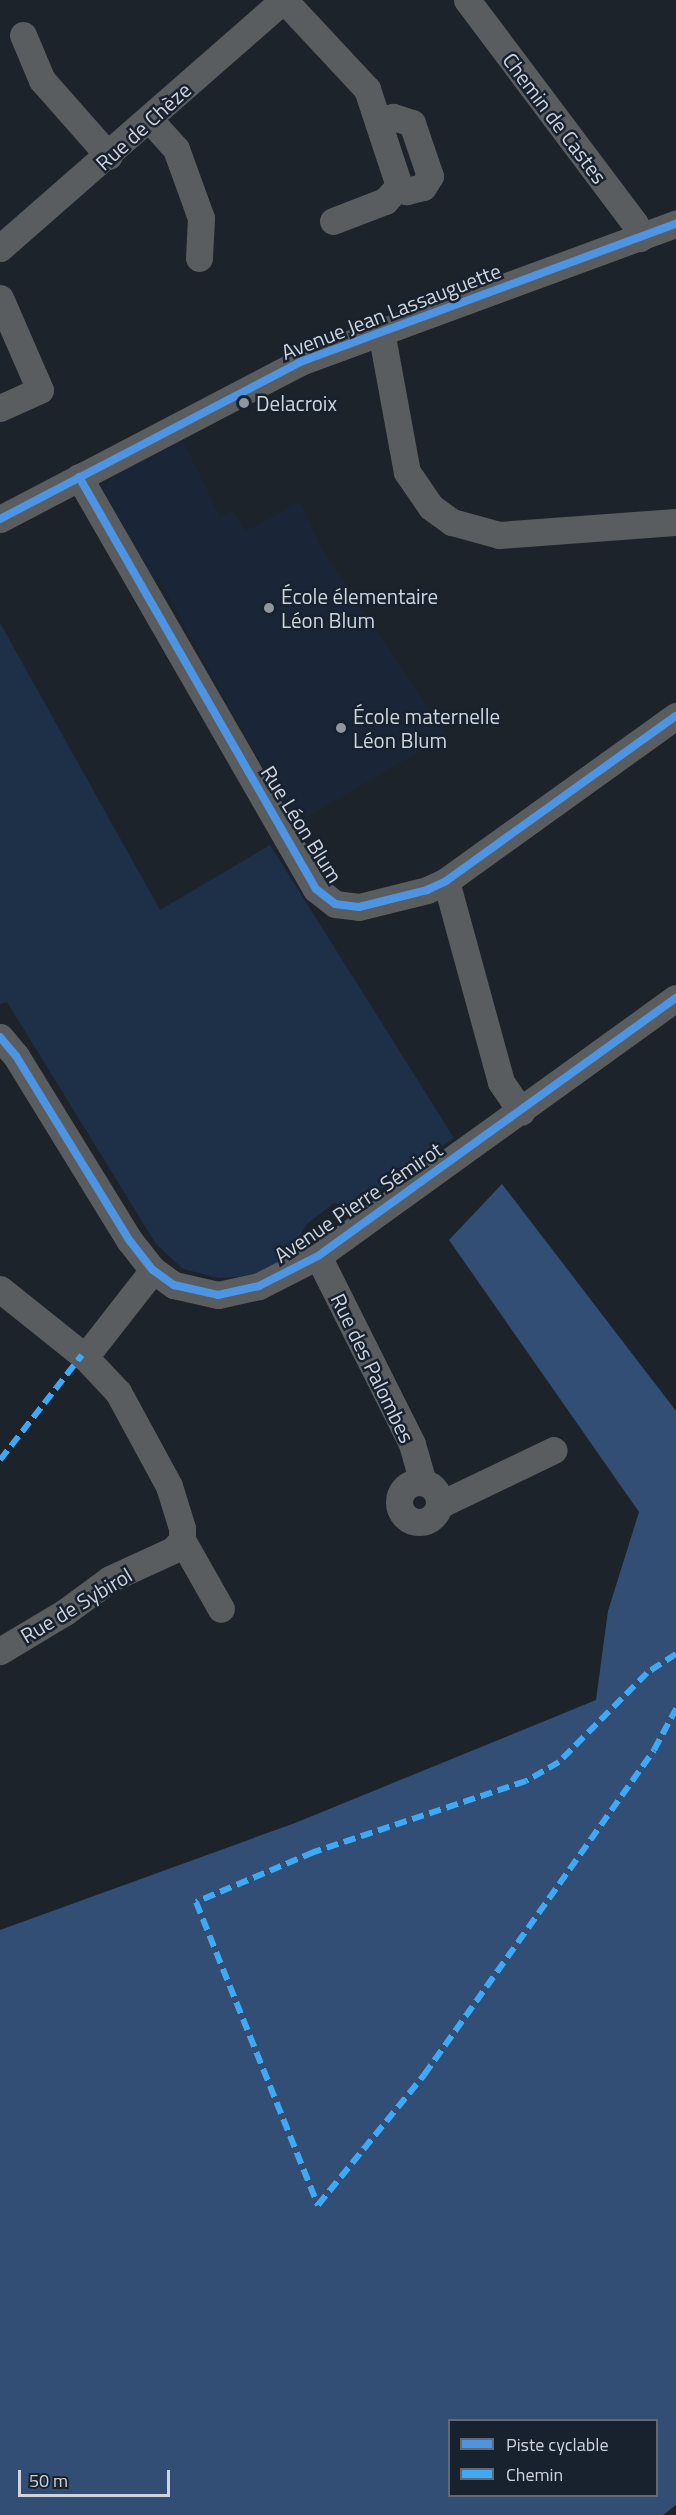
<!DOCTYPE html>
<html>
<head>
<meta charset="utf-8">
<style>
	body { margin:0 }
	#map { position:relative; width:676px; height:2515px; overflow:hidden; background:#1d232a; font-family:"Titillium Web",sans-serif }
	div>[style] { position:absolute }
	.built>* { inset:0; background:#1a2637 }
	.green>* { inset:0; background:#1e3048 }
	.forest>* { inset:0; background:#324e74 }
	.minor>* { height:27px; margin:-13.5px; padding:0 13.5px; transform-origin:13.5px; border-radius:13.5px; background:#5a5d60 }
	.minor>.ring { margin:-13.5px; padding:0; box-sizing:content-box; background:none; border:27px solid #5a5d60; border-radius:50% }
	.quiet>* { height:6px; margin-top:-3px; transform-origin:0; background:repeating-linear-gradient(90deg,#3fa9f5 0 12px,transparent 0 18px) }
	.cycleway>* { height:8px; margin:-4px; padding:0 4px; transform-origin:4px; border-radius:4px; background:#4d94e3 }
	.dots>* { width:16px; height:16px; translate:-50% -50%; box-sizing:border-box; border:3px solid #18222f; border-radius:50% }
	span { translate:-50% -50%; white-space:nowrap; text-align:center; line-height:1.15; -webkit-text-stroke:5px #18222f; paint-order:stroke }
	.street-label { font-size:21px; color:#ced4dd }
	.poi-label { font-size:21px; color:#ced4dd }
	.left { translate:0 -50%; text-align:left }
	.legend { position:absolute; left:448px; top:2419px; width:210px; height:78px; box-sizing:border-box; background:#18222f; border:2px solid #616975; margin:0; padding:8px 10px; list-style:none; font-size:18px; color:#ced4dd }
	.legend li { display:flex; align-items:center; gap:12px; height:30px }
	.legend b { width:30px; border:2px solid #616975 }
	.scale { position:absolute; left:18px; top:2470px; width:152px; height:27px; box-sizing:border-box; border:3px solid #ced4dd; border-top:0; padding-left:8px; font-size:18px; line-height:21px; white-space:nowrap; color:#ced4dd; -webkit-text-stroke:4px #18222f; paint-order:stroke }
</style>
</head>
<body>
<div id="map">
	<div class="built">
		<div style="clip-path:polygon(181px 436px,220px 517px,233px 511px,245px 531px,300px 502px,321px 548px,447px 736px,294px 824px,159px 579px,148px 580px,104px 500px,103px 490px,116px 471px)"></div>
	</div>
	<div class="green">
		<div style="clip-path:polygon(0 623px,160px 910px,270px 845px,454px 1138px,355px 1208px,334px 1203px,307px 1224px,302px 1232px,303px 1246px,262px 1275px,219px 1278px,183px 1269px,156px 1244px,7px 1002px,0 1004px)"></div>
	</div>
	<div class="forest">
		<div style="clip-path:polygon(evenodd,502px 1184px,676px 1411px,676px 2505px,663px 2515px,0 2515px,0 1930px,295px 1823px,596px 1700px,608px 1611px,639px 1512px,449px 1240px,502px 1184px,450px 2420px,656px 2420px,656px 2496px,450px 2496px,450px 2420px)"></div>
	</div>
	<div class="minor">
		<div style="left:284px;top:0;width:122px;rotate:47deg"></div>
		<div style="left:367px;top:89px;width:102px;rotate:71.7deg"></div>
		<div style="left:399px;top:186px;width:9px;rotate:36deg"></div>
		<div style="left:406px;top:191px;width:17px;rotate:-13deg"></div>
		<div style="left:423px;top:187px;width:13px;rotate:-58deg"></div>
		<div style="left:430px;top:176px;width:56px;rotate:-108.8deg"></div>
		<div style="left:412px;top:123px;width:20px;rotate:-162deg"></div>
		<div style="left:393px;top:117px;width:16px;rotate:158deg"></div>
		<div style="left:467px;top:0;width:280px;rotate:53.1deg"></div>
		<div style="left:635px;top:224px;width:15px;rotate:70deg"></div>
		<div style="left:23px;top:35px;width:49px;rotate:67.1deg"></div>
		<div style="left:42px;top:80px;width:101px;rotate:48.6deg"></div>
		<div style="left:150px;top:120px;width:39px;rotate:48deg"></div>
		<div style="left:176px;top:149px;width:73px;rotate:70.1deg"></div>
		<div style="left:201px;top:218px;width:40px;rotate:92.9deg"></div>
		<div style="left:333px;top:221px;width:56px;rotate:-21deg"></div>
		<div style="left:385px;top:201px;width:21px;rotate:-47deg"></div>
		<div style="left:0;top:248px;width:376px;rotate:-41.2deg"></div>
		<div style="left:0;top:298px;width:100px;rotate:66.5deg"></div>
		<div style="left:40px;top:390px;width:44px;rotate:155.8deg"></div>
		<div style="left:381px;top:331px;width:143px;rotate:79.6deg"></div>
		<div style="left:407px;top:472px;width:42px;rotate:55.6deg"></div>
		<div style="left:431px;top:507px;width:26px;rotate:36deg"></div>
		<div style="left:452px;top:522px;width:49px;rotate:15.5deg"></div>
		<div style="left:499px;top:535px;width:177px;rotate:-4.2deg"></div>
		<div style="left:79px;top:477px;width:475px;rotate:60.1deg"></div>
		<div style="left:316px;top:889px;width:24px;rotate:38deg"></div>
		<div style="left:335px;top:904px;width:24px;rotate:7deg"></div>
		<div style="left:359px;top:907px;width:70px;rotate:-14deg"></div>
		<div style="left:427px;top:890px;width:21px;rotate:-25deg"></div>
		<div style="left:446px;top:881px;width:283px;rotate:-35.7deg"></div>
		<div style="left:0;top:519px;width:339px;rotate:-27.6deg"></div>
		<div style="left:300px;top:362px;width:401px;rotate:-20.2deg"></div>
		<div style="left:446px;top:881px;width:208px;rotate:74.7deg"></div>
		<div style="left:501px;top:1082px;width:36px;rotate:56deg"></div>
		<div style="left:0;top:1037px;width:25px;rotate:50deg"></div>
		<div style="left:16px;top:1056px;width:217px;rotate:58.4deg"></div>
		<div style="left:130px;top:1241px;width:37px;rotate:52deg"></div>
		<div style="left:153px;top:1270px;width:26px;rotate:36deg"></div>
		<div style="left:174px;top:1285px;width:45px;rotate:12.8deg"></div>
		<div style="left:218px;top:1295px;width:42px;rotate:-12.4deg"></div>
		<div style="left:259px;top:1286px;width:66px;rotate:-27deg"></div>
		<div style="left:318px;top:1256px;width:441px;rotate:-35.8deg"></div>
		<div style="left:318px;top:1256px;width:210px;rotate:63.4deg"></div>
		<div style="left:412px;top:1444px;width:40px;rotate:74deg"></div>
		<div style="left:0;top:1289px;width:109px;rotate:38.7deg"></div>
		<div style="left:85px;top:1357px;width:48px;rotate:46.7deg"></div>
		<div style="left:118px;top:1392px;width:107px;rotate:61.5deg"></div>
		<div style="left:169px;top:1486px;width:44px;rotate:72.8deg"></div>
		<div style="left:182px;top:1528px;width:12px;rotate:90deg"></div>
		<div style="left:182px;top:1540px;width:13px;rotate:132deg"></div>
		<div style="left:173px;top:1550px;width:69px;rotate:155.3deg"></div>
		<div style="left:110px;top:1579px;width:56px;rotate:143.7deg"></div>
		<div style="left:65px;top:1612px;width:76px;rotate:149deg"></div>
		<div style="left:85px;top:1357px;width:110px;rotate:-52deg"></div>
		<div class="ring" style="left:399px;top:1482px;width:13px;height:13px"></div>
		<div style="left:439px;top:1505px;width:127px;rotate:-25.6deg"></div>
		<div style="left:182px;top:1540px;width:79px;rotate:60.5deg"></div>
	</div>
	<div class="quiet">
		<div style="left:0;top:1460px;width:133px;rotate:-52deg"></div>
		<div style="left:676px;top:1654px;width:35px;rotate:147deg"></div>
		<div style="left:647px;top:1673px;width:125px;rotate:134.7deg"></div>
		<div style="left:559px;top:1762px;width:38px;rotate:150deg"></div>
		<div style="left:526px;top:1781px;width:224px;rotate:161.5deg"></div>
		<div style="left:314px;top:1852px;width:128px;rotate:157deg"></div>
		<div style="left:196px;top:1902px;width:327px;rotate:68.1deg"></div>
		<div style="left:318px;top:2205px;width:168px;rotate:-50.8deg"></div>
		<div style="left:424px;top:2075px;width:398px;rotate:-54.7deg"></div>
		<div style="left:654px;top:1750px;width:47px;rotate:-61.8deg"></div>
	</div>
	<div class="cycleway">
		<div style="left:79px;top:477px;width:475px;rotate:60.1deg"></div>
		<div style="left:316px;top:889px;width:24px;rotate:38deg"></div>
		<div style="left:335px;top:904px;width:24px;rotate:7deg"></div>
		<div style="left:359px;top:907px;width:70px;rotate:-14deg"></div>
		<div style="left:427px;top:890px;width:21px;rotate:-25deg"></div>
		<div style="left:446px;top:881px;width:283px;rotate:-35.7deg"></div>
		<div style="left:0;top:519px;width:339px;rotate:-27.6deg"></div>
		<div style="left:300px;top:362px;width:401px;rotate:-20.2deg"></div>
		<div style="left:0;top:1037px;width:25px;rotate:50deg"></div>
		<div style="left:16px;top:1056px;width:217px;rotate:58.4deg"></div>
		<div style="left:130px;top:1241px;width:37px;rotate:52deg"></div>
		<div style="left:153px;top:1270px;width:26px;rotate:36deg"></div>
		<div style="left:174px;top:1285px;width:45px;rotate:12.8deg"></div>
		<div style="left:218px;top:1295px;width:42px;rotate:-12.4deg"></div>
		<div style="left:259px;top:1286px;width:66px;rotate:-27deg"></div>
		<div style="left:318px;top:1256px;width:441px;rotate:-35.8deg"></div>
	</div>
	<div class="dots">
		<div style="left:244px;top:403px;background:#90969e"></div>
		<div style="left:269px;top:608px;background:#90969e"></div>
		<div style="left:341px;top:728px;background:#90969e"></div>
	</div>
	<div class="street-label">
		<span style="left:555px;top:118px;rotate:53deg">Chemin de Castes</span>
		<span style="left:143px;top:126px;rotate:-42deg">Rue de Chèze</span>
		<span style="left:391px;top:311px;rotate:-21deg">Avenue Jean Lassauguette</span>
		<span style="left:302px;top:824px;rotate:58deg">Rue Léon Blum</span>
		<span style="left:358px;top:1202px;rotate:-34deg">Avenue Pierre Sémirot</span>
		<span style="left:373px;top:1368px;rotate:64deg">Rue des Palombes</span>
		<span style="left:76px;top:1605px;rotate:-31deg">Rue de Sybirol</span>
	</div>
	<div class="poi-label">
		<span class="left" style="left:256px;top:403px">Delacroix</span>
		<span class="left" style="left:281px;top:608px">École élementaire<br>Léon Blum</span>
		<span class="left" style="left:353px;top:728px">École maternelle<br>Léon Blum</span>
	</div>
	<ul class="legend">
	<li><b style="height:8px;background:#4d94e3"></b>Piste cyclable</li>
	<li><b style="height:8px;background:#3fa9f5"></b>Chemin</li>
	</ul>
	<div class="scale">50 m</div>
</div>
</body>
</html>
